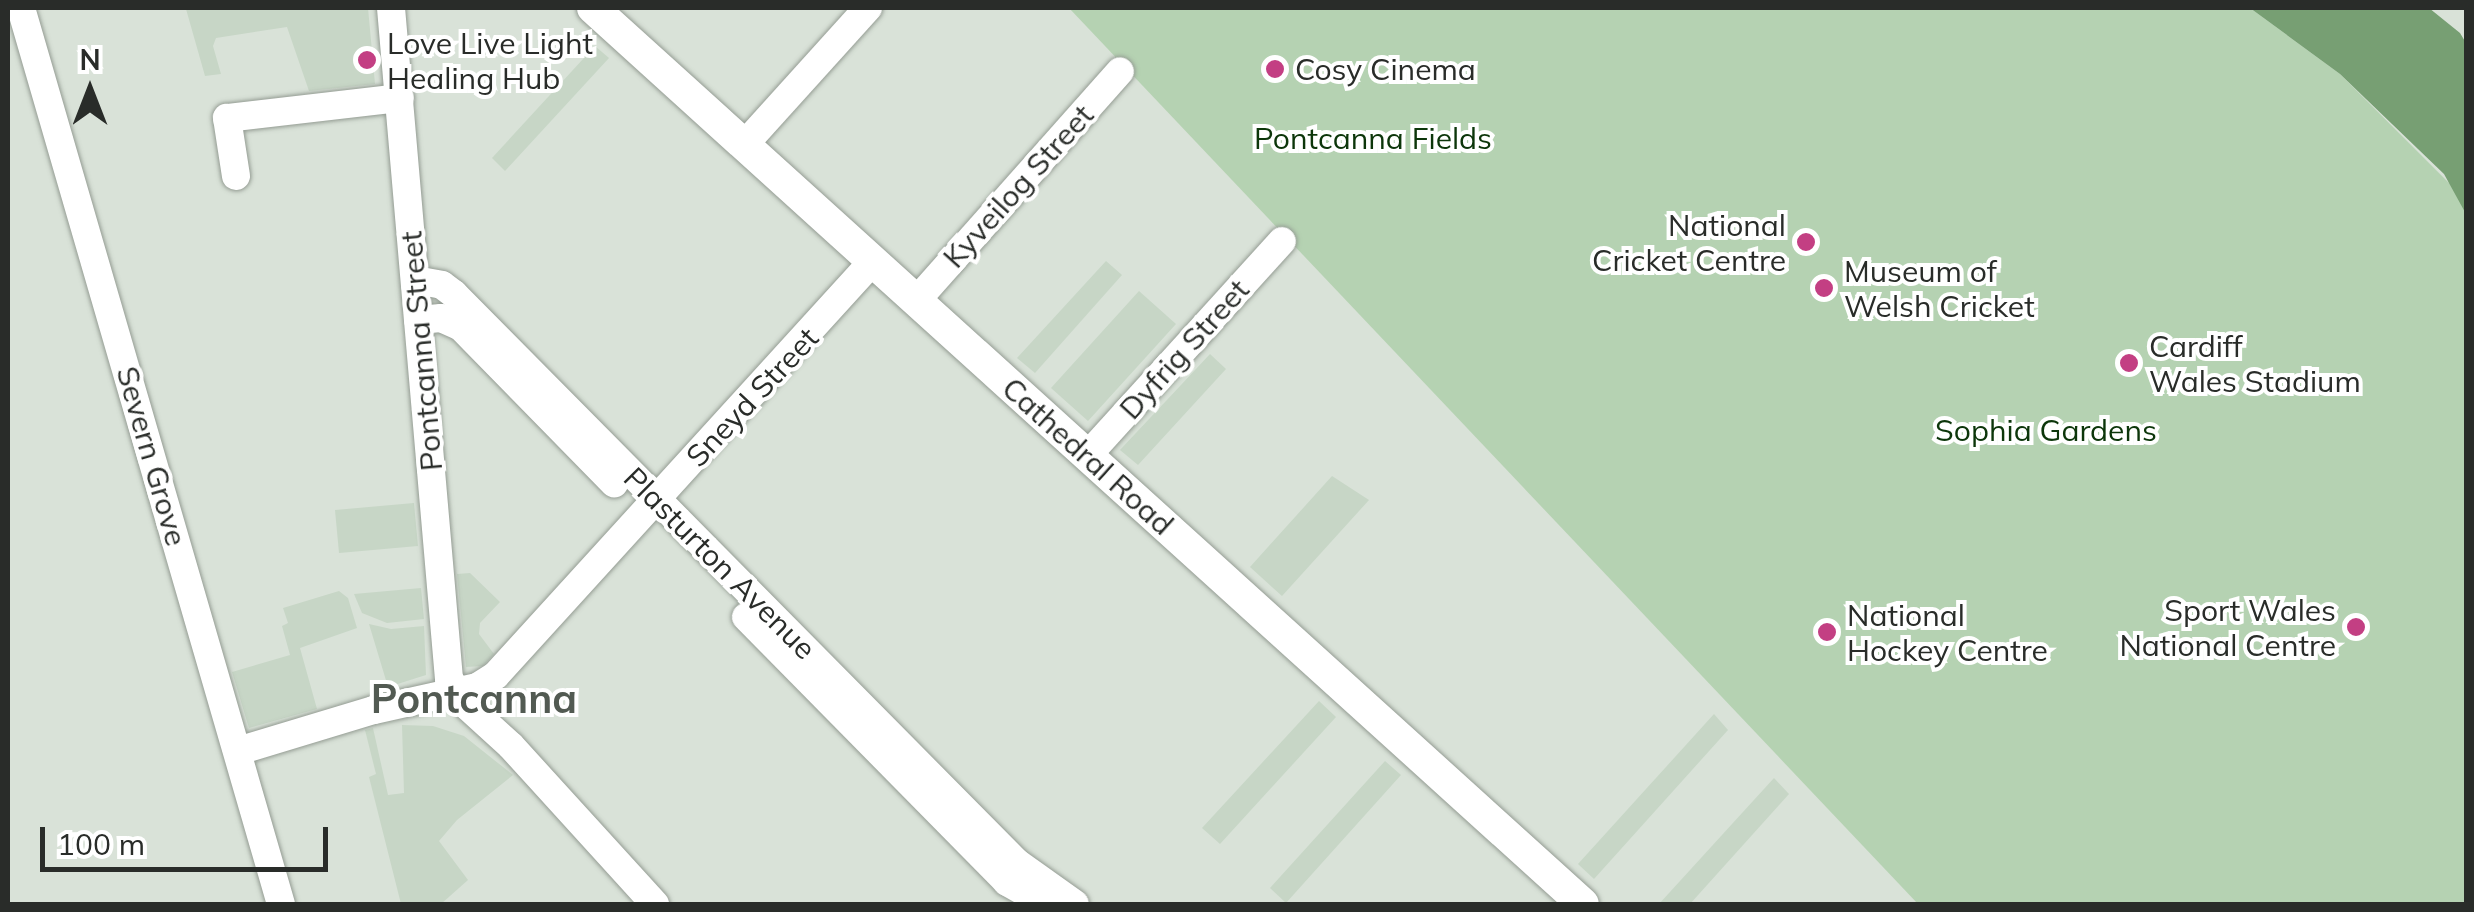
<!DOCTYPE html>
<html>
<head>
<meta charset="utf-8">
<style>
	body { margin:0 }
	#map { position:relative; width:2474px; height:912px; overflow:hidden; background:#d9e2d8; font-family:Mulish,sans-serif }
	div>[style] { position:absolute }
	.built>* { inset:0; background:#c7d6c6 }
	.green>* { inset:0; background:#b5d2b2 }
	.water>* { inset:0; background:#779f73 }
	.roads { filter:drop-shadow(0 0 2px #949c93) drop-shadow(0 0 2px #949c93) }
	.minor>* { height:28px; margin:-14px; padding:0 14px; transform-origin:14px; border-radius:14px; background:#fff }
	.major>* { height:32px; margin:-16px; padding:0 16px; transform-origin:16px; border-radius:16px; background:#fff }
	.dots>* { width:28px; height:28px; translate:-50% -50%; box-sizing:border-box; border:5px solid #fff; border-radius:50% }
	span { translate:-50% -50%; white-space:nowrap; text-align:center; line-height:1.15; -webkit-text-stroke:8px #fff; paint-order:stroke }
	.poi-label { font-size:30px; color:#292c29 }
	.left { translate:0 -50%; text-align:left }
	.right { translate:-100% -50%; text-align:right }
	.park-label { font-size:30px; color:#0c360a }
	.street-label { font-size:30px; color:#292c29 }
	.district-label { font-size:40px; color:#525a52; font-weight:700 }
	.frame { position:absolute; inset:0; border:10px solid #292c29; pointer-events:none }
	.north { position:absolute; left:40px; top:40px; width:100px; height:100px; -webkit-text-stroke:8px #fff; paint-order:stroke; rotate:0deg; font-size:28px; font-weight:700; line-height:40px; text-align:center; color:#292c29 }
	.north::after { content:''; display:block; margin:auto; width:35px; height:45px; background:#292c29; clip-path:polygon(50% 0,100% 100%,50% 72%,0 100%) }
	.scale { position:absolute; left:40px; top:827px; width:288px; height:45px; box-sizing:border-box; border:5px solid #292c29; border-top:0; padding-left:12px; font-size:30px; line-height:35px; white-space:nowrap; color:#292c29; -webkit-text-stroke:8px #fff; paint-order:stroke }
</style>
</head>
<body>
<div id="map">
	<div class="built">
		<div style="clip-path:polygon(368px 8px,375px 84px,309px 91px,287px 27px,216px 38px,213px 46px,221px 74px,205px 76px,186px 9px)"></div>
		<div style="clip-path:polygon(595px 46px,609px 58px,505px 171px,492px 158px)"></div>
		<div style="clip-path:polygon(1106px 261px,1122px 275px,1035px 373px,1017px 358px)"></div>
		<div style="clip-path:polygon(1139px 291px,1176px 324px,1088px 421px,1051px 388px)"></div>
		<div style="clip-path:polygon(1210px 354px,1226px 369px,1138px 465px,1120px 450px)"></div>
		<div style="clip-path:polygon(1332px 476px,1369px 500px,1282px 596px,1250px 567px)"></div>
		<div style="clip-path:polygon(414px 503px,418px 546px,339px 553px,335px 510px)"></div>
		<div style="clip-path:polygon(470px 573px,500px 602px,480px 623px,479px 634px,494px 654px,483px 666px,466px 667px,457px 574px)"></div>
		<div style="clip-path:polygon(421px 588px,424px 619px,387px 623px,362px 613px,354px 594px)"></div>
		<div style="clip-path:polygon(339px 591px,348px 598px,357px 628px,300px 648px,317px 709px,249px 728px,232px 672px,290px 655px,282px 626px,288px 623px,283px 608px)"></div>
		<div style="clip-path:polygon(369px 624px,391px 629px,424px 626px,426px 675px,388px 687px)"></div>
		<div style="clip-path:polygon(1319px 701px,1336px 717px,1220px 844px,1202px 828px)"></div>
		<div style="clip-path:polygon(1714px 714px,1728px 730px,1594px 879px,1578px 864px)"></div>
		<div style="clip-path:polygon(402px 725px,433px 726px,464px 736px,513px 775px,457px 820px,439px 841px,468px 880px,441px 904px,401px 904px,369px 777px,376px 774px,365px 730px,373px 728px,388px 795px,404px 793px)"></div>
		<div style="clip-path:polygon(1385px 761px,1401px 775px,1286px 903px,1270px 888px)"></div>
		<div style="clip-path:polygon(1774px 778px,1789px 794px,1690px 904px,1659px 904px)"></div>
	</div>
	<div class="green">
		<div style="clip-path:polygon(1069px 8px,2250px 8px,2340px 74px,2466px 200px,2466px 904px,1918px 904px)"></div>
	</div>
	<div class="water">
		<div style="clip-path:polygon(2250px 8px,2429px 8px,2460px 33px,2466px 43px,2466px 214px,2444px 174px,2340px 74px)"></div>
	</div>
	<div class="roads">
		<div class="minor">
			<div style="left:21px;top:8px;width:933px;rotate:73.82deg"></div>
			<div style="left:391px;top:8px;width:674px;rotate:85.06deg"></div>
			<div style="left:449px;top:679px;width:32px;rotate:56deg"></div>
			<div style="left:467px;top:706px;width:59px;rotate:42.3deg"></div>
			<div style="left:511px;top:746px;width:214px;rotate:47.7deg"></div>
			<div style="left:744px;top:145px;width:185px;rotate:-47.9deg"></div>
			<div style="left:236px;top:176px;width:59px;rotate:-98.8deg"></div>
			<div style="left:227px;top:118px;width:174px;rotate:-6.6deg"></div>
			<div style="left:415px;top:280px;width:27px;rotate:10deg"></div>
			<div style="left:442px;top:285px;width:15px;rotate:37deg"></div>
			<div style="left:454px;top:294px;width:799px;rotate:45.3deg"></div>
			<div style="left:1016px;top:862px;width:72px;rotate:35.4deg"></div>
			<div style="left:916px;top:301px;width:307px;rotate:-48.4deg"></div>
			<div style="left:418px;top:320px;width:23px;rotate:-5deg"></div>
			<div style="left:441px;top:318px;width:22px;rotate:24deg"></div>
			<div style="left:461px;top:327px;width:219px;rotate:45.6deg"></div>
			<div style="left:1087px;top:456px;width:290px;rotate:-47.8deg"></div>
			<div style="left:746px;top:617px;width:372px;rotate:45.4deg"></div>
			<div style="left:1007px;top:882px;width:45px;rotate:29.4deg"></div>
			<div style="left:238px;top:751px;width:142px;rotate:-16.8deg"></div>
			<div style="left:374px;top:710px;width:106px;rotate:-12.6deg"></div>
			<div style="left:477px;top:687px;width:22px;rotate:-32deg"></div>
			<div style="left:496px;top:675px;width:560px;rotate:-47.68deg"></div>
		</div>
		<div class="major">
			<div style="left:593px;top:8px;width:1335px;rotate:42.15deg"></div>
		</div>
	</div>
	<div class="dots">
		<div style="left:367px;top:60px;background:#c33f83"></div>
		<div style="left:1275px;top:69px;background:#c33f83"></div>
		<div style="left:1806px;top:242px;background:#c33f83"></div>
		<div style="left:1824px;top:288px;background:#c33f83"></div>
		<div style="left:2129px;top:363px;background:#c33f83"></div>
		<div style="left:2356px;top:627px;background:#c33f83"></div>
		<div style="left:1827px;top:632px;background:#c33f83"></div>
	</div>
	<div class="poi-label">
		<span class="left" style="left:387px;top:60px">Love Live Light<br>Healing Hub</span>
		<span class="left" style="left:1295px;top:69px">Cosy Cinema</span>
		<span class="right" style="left:1786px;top:242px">National<br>Cricket Centre</span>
		<span class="left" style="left:1844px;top:288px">Museum of<br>Welsh Cricket</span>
		<span class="left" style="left:2149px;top:363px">Cardiff<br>Wales Stadium</span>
		<span class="right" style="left:2336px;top:627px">Sport Wales<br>National Centre</span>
		<span class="left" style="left:1847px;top:632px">National<br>Hockey Centre</span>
	</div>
	<div class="park-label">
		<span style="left:1373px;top:138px">Pontcanna Fields</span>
		<span style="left:2046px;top:430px">Sophia Gardens</span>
	</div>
	<div class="street-label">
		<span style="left:1018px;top:186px;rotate:-48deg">Kyveilog Street</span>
		<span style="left:1184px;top:349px;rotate:-48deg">Dyfrig Street</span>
		<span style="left:421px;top:351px;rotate:-95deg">Pontcanna Street</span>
		<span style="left:752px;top:397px;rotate:-47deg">Sneyd Street</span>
		<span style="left:152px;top:456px;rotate:74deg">Severn Grove</span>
		<span style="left:1088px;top:456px;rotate:42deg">Cathedral Road</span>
		<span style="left:720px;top:563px;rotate:45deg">Plasturton Avenue</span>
	</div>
	<div class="district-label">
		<span style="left:474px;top:698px">Pontcanna</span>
	</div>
	<div class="frame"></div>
	<div class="north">N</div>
	<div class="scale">100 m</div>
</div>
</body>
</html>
